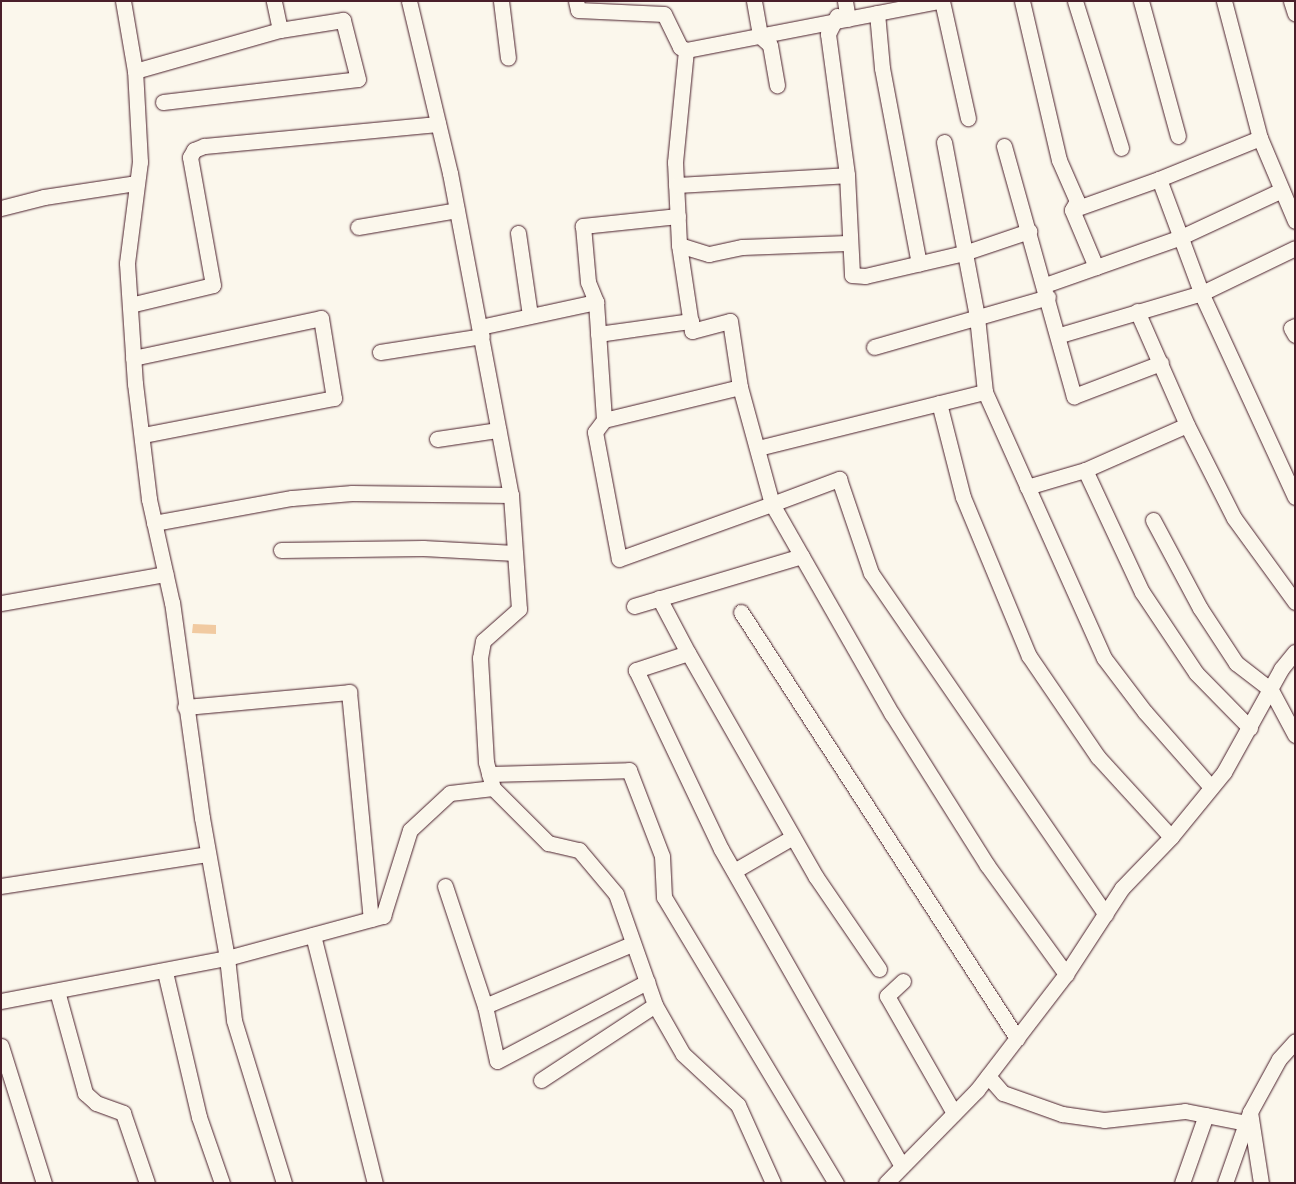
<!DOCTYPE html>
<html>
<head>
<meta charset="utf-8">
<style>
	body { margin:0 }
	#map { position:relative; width:1296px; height:1184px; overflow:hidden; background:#fbf7ec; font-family:Kalam,sans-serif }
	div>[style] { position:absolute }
	.building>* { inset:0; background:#f1caa1 }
	.roads { filter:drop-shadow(0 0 1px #4a1f2b) drop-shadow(0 0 1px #4a1f2b) }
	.minor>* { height:15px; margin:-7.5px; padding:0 7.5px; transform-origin:7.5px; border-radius:7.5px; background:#fbf7ec }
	span { translate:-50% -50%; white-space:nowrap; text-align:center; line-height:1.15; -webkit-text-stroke:5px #fbf7ec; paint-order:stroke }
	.frame { position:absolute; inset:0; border:2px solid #4a1f2b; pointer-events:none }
</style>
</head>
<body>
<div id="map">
	<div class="building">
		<div style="clip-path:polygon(193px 624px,216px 625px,216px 634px,192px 633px)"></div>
	</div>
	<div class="roads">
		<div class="minor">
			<div style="left:409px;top:1px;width:177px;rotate:76.6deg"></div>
			<div style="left:450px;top:173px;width:328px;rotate:79.3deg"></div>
			<div style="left:511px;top:495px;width:114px;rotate:86deg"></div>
			<div style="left:519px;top:609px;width:48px;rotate:138.4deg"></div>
			<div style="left:483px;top:641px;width:17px;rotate:100deg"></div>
			<div style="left:480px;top:658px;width:104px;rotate:86.7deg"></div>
			<div style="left:486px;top:762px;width:27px;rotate:75deg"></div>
			<div style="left:501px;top:1px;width:57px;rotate:83deg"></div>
			<div style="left:576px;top:1px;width:9px;rotate:77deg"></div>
			<div style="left:578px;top:10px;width:86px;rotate:2.7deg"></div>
			<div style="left:664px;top:14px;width:37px;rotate:64deg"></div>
			<div style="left:680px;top:47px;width:7px;rotate:27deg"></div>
			<div style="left:754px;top:1px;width:36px;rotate:80deg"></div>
			<div style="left:760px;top:36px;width:13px;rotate:42deg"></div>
			<div style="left:770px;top:45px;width:41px;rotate:80.1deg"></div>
			<div style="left:845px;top:1px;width:18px;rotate:81deg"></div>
			<div style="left:939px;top:1px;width:258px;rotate:169deg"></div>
			<div style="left:686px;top:50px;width:113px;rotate:95.6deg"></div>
			<div style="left:675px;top:162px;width:83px;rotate:87.2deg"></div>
			<div style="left:679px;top:245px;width:87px;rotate:81.4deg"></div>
			<div style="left:692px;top:331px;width:39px;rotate:-15deg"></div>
			<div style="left:730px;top:321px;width:67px;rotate:81.4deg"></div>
			<div style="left:740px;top:387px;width:121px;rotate:74.7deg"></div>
			<div style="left:772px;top:504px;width:72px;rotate:-20.5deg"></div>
			<div style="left:839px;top:479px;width:99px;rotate:71.2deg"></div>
			<div style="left:871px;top:573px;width:414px;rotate:55.5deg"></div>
			<div style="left:942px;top:1px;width:120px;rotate:77.5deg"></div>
			<div style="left:1022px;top:1px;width:163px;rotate:76.9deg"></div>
			<div style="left:1059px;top:160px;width:45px;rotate:66.3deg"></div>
			<div style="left:1077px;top:201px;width:10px;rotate:119deg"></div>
			<div style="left:1072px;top:210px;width:62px;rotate:67.2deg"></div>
			<div style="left:1075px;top:1px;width:154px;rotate:72.6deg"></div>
			<div style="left:1141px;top:1px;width:140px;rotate:74.7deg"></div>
			<div style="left:1224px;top:1px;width:142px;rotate:75.3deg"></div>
			<div style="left:1260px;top:138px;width:90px;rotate:67.1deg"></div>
			<div style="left:1291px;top:1px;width:13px;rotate:72deg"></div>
			<div style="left:877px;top:13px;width:55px;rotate:84.8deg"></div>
			<div style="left:882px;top:68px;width:199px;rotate:79.3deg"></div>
			<div style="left:837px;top:16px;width:20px;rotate:117deg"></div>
			<div style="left:828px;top:34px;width:142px;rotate:82.3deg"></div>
			<div style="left:847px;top:175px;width:100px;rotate:87.1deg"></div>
			<div style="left:852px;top:275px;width:13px;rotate:4deg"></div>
			<div style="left:865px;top:276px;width:102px;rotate:-13.1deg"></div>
			<div style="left:964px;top:253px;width:69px;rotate:-18.7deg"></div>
			<div style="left:135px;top:71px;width:151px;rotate:-15.8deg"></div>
			<div style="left:163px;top:102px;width:196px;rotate:-6.7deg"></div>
			<div style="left:358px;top:79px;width:61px;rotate:-104.3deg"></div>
			<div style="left:343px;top:20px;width:64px;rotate:171deg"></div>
			<div style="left:280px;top:30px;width:30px;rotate:-102deg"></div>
			<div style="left:944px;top:142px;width:178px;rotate:79.3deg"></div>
			<div style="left:977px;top:317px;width:75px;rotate:83.9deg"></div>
			<div style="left:1004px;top:146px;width:260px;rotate:74.4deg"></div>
			<div style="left:1074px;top:396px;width:93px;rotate:-20.8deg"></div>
			<div style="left:1159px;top:179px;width:109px;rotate:-22.1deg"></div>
			<div style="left:676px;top:185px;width:171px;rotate:-3.3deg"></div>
			<div style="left:1px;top:208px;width:44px;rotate:-14.3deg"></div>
			<div style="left:44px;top:197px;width:94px;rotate:-8.6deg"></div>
			<div style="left:1072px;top:210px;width:92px;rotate:-19.6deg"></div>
			<div style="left:1159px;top:179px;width:126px;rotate:69.6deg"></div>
			<div style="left:1203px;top:297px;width:220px;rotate:65.3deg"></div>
			<div style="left:678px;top:216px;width:96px;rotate:174deg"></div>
			<div style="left:583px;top:226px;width:56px;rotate:84.9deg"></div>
			<div style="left:588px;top:282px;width:22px;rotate:68deg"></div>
			<div style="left:596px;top:302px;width:118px;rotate:86.1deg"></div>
			<div style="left:604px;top:420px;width:15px;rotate:127deg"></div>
			<div style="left:595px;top:432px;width:129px;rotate:79.3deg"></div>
			<div style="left:619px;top:559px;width:163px;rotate:-19.8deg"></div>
			<div style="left:772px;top:504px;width:242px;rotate:60.3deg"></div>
			<div style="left:892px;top:714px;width:178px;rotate:57.8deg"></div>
			<div style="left:987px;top:865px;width:135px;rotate:54.1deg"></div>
			<div style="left:358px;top:227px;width:100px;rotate:-9.7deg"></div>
			<div style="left:518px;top:233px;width:83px;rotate:81.7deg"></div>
			<div style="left:679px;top:245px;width:31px;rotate:17deg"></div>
			<div style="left:709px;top:254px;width:34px;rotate:-12deg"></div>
			<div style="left:742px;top:247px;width:105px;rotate:-2.2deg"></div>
			<div style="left:1045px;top:285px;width:144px;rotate:-19.4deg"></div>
			<div style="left:1181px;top:237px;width:111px;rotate:-25deg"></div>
			<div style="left:130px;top:305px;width:85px;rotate:-13.5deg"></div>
			<div style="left:213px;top:285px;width:130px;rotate:-100.2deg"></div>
			<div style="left:190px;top:157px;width:8px;rotate:-60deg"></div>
			<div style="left:194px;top:150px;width:11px;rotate:-22deg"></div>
			<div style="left:204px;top:146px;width:235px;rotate:-5.4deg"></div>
			<div style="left:1137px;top:311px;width:124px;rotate:66.3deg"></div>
			<div style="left:1187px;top:425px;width:104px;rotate:63.2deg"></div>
			<div style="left:1234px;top:518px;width:104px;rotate:54deg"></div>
			<div style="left:1295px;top:326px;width:4px;rotate:153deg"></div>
			<div style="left:1291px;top:328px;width:8px;rotate:60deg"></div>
			<div style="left:480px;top:327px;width:119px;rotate:-12.2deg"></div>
			<div style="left:598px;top:334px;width:94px;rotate:-8deg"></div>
			<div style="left:1060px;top:335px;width:148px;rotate:-16.5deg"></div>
			<div style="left:1202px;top:293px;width:103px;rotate:-25.8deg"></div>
			<div style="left:874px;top:347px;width:181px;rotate:-16deg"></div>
			<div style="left:380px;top:352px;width:103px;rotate:-8.9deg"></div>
			<div style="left:133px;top:358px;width:192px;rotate:-12deg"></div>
			<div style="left:321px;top:318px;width:81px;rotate:80.8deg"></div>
			<div style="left:334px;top:398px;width:195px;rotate:169deg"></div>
			<div style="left:939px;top:403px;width:97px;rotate:75.7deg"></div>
			<div style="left:963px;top:497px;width:172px;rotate:67.5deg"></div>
			<div style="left:1029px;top:656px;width:122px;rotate:55.7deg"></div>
			<div style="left:1098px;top:757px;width:108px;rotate:47.6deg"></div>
			<div style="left:604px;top:420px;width:140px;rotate:-13.6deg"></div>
			<div style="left:437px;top:439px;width:62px;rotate:-8.4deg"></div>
			<div style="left:758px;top:448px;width:234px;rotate:-13.9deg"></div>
			<div style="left:985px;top:392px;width:291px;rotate:65.9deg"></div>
			<div style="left:1104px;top:658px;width:68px;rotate:52.8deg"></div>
			<div style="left:1145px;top:712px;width:100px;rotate:48.7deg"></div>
			<div style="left:1085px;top:470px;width:135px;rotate:65deg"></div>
			<div style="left:1142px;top:592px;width:97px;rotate:56.3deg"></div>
			<div style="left:1196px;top:673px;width:77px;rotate:45.5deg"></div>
			<div style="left:1027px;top:487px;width:60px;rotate:-16.3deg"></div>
			<div style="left:1085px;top:470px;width:111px;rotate:-23.8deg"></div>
			<div style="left:1153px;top:520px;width:100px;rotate:61.9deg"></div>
			<div style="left:1200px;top:608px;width:66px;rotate:56.8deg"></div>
			<div style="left:1236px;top:663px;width:44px;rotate:37.6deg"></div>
			<div style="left:1271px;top:690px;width:51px;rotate:61.9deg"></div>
			<div style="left:154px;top:523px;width:140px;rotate:-10.3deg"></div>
			<div style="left:292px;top:498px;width:60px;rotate:-4.8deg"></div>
			<div style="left:352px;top:493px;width:159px;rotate:0.7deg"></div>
			<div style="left:281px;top:550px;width:142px;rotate:-0.8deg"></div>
			<div style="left:423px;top:548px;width:92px;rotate:3.1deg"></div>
			<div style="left:659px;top:598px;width:62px;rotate:62.2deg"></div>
			<div style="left:1px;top:603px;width:167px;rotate:-10deg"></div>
			<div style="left:634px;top:606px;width:175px;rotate:-16.6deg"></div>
			<div style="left:741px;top:612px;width:508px;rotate:57.06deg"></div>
			<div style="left:185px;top:707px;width:165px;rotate:-5.2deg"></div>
			<div style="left:349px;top:692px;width:228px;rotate:84.5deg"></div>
			<div style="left:489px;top:774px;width:140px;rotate:-1.6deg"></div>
			<div style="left:629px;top:770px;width:92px;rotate:69deg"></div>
			<div style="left:662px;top:856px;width:41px;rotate:87.2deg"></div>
			<div style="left:664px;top:897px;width:334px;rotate:59deg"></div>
			<div style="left:734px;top:871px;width:68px;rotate:-30deg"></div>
			<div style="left:1px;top:886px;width:209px;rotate:-8.8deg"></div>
			<div style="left:445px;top:886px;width:126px;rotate:71.6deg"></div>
			<div style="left:485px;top:1006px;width:160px;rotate:-22.9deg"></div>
			<div style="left:313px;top:935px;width:256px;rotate:76deg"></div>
			<div style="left:879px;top:969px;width:112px;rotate:-124.4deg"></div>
			<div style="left:816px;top:877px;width:258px;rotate:-119.7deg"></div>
			<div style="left:688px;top:653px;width:55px;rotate:161.9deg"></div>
			<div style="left:636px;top:670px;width:198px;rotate:64.6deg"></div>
			<div style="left:721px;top:849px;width:365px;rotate:60.3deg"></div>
			<div style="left:165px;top:972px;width:149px;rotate:76.8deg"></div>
			<div style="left:199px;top:1117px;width:70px;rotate:70.8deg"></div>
			<div style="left:903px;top:981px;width:22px;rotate:137deg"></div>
			<div style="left:887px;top:996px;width:135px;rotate:60.2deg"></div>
			<div style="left:57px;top:991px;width:106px;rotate:74.6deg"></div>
			<div style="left:85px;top:1093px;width:15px;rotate:42deg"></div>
			<div style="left:96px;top:1103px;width:29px;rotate:20deg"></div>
			<div style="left:123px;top:1113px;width:74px;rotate:71.1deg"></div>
			<div style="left:1px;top:1001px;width:230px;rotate:-10.8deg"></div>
			<div style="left:227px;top:958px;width:142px;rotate:-100.1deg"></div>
			<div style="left:202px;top:818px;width:217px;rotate:-97.9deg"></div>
			<div style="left:172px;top:603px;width:107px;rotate:-102.5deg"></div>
			<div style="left:149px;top:499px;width:116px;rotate:-96.9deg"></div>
			<div style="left:135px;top:384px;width:121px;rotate:-93.8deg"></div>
			<div style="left:127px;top:263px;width:102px;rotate:-82.7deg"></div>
			<div style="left:140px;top:162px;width:91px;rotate:-93.1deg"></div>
			<div style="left:135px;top:71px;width:71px;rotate:-99.7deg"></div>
			<div style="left:485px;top:1006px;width:56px;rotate:77.7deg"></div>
			<div style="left:497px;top:1061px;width:170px;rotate:-27.8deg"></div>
			<div style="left:1px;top:1046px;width:144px;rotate:72.6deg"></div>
			<div style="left:988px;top:1076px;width:23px;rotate:49deg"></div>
			<div style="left:1003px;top:1093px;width:63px;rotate:19.6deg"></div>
			<div style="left:1062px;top:1114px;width:42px;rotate:8.1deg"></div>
			<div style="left:1104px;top:1120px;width:81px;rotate:-6.3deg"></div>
			<div style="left:1185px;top:1111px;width:62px;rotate:11.1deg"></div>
			<div style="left:541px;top:1080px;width:136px;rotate:-33.3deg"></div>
			<div style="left:1250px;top:1112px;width:60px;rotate:-61.3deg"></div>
			<div style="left:1279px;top:1059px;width:24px;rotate:-48deg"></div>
			<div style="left:284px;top:1183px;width:170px;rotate:-107.1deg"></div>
			<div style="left:234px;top:1020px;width:62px;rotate:-96.4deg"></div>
			<div style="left:227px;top:958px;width:162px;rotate:-15.1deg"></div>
			<div style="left:383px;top:916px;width:90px;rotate:-72.6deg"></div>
			<div style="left:410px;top:830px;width:54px;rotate:-42.8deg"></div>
			<div style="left:450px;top:793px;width:43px;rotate:-6.6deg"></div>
			<div style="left:493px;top:788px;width:78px;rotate:45deg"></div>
			<div style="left:548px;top:843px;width:32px;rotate:13deg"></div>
			<div style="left:579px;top:850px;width:57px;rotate:49.9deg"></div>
			<div style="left:616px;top:894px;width:118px;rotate:70.6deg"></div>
			<div style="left:655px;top:1005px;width:56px;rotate:60.3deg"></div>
			<div style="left:683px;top:1054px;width:75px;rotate:42.8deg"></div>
			<div style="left:738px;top:1105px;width:85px;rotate:65.8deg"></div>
			<div style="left:886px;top:1183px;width:130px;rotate:-45.6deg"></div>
			<div style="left:977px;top:1090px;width:146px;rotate:-52.5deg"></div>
			<div style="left:1066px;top:974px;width:103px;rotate:-56.9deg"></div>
			<div style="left:1122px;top:888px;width:71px;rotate:-46.1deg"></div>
			<div style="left:1171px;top:837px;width:84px;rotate:-50.8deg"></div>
			<div style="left:1224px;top:772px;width:118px;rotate:-61deg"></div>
			<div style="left:1281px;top:669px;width:22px;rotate:-51deg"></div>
			<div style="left:1182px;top:1183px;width:72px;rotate:-70.6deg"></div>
			<div style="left:1225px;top:1183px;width:75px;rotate:-70.6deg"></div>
			<div style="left:1250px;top:1112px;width:72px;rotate:81.2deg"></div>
		</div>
	</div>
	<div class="frame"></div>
</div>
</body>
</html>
